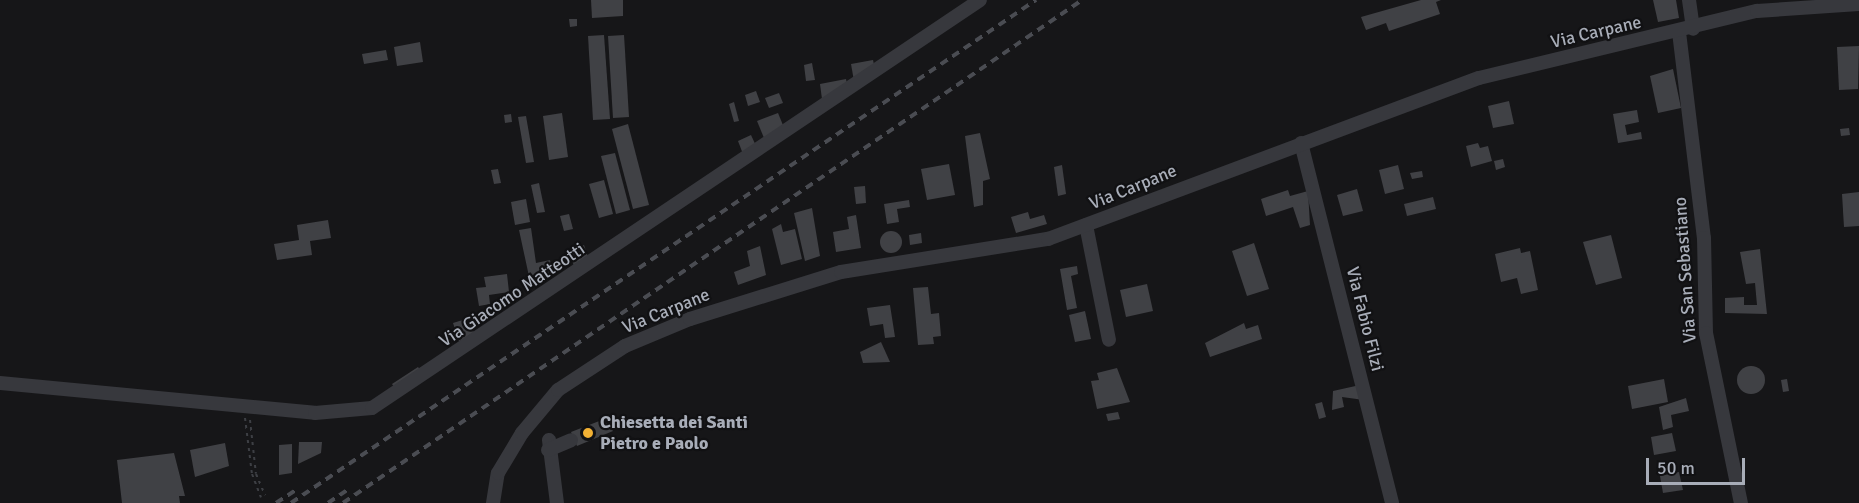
<!DOCTYPE html>
<html>
<head>
<meta charset="utf-8">
<style>
	body { margin:0 }
	#map { position:relative; width:1859px; height:503px; overflow:hidden; background:#161618; font-family:Signika,sans-serif }
	div>[style] { position:absolute }
	.building>* { inset:0; background:#404145 }
	.round { border-radius:50% }
	.path>* { height:2px; margin-top:-1px; transform-origin:0; background:repeating-linear-gradient(90deg,#3d3f44 0 3px,transparent 0 7.5px) }
	.minor>* { height:14px; margin:-7px; padding:0 7px; transform-origin:7px; border-radius:7px; background:#37383d }
	.rail>* { height:4px; margin-top:-2px; transform-origin:0; background:repeating-linear-gradient(90deg,#4a4c52 0 8px,transparent 0 14px) }
	.dots>* { width:16px; height:16px; translate:-50% -50%; box-sizing:border-box; border:3px solid #111113; border-radius:50% }
	span { translate:-50% -50%; white-space:nowrap; text-align:center; line-height:1.15; -webkit-text-stroke:4.5px #111113; paint-order:stroke }
	.street-label { font-size:18px; color:#a8adb8 }
	.poi-label { font-size:18px; color:#a8adb8; font-weight:700 }
	.left { translate:0 -50%; text-align:left }
	.scale { position:absolute; left:1646px; top:458px; width:99px; height:27px; box-sizing:border-box; border:3px solid #a8adb8; border-top:0; padding-left:8px; font-size:18px; line-height:21px; white-space:nowrap; color:#a8adb8; -webkit-text-stroke:4px #111113; paint-order:stroke }
</style>
</head>
<body>
<div id="map">
	<div class="building">
		<div style="clip-path:polygon(591px 0,623px 0,623px 16px,592px 18px)"></div>
		<div style="clip-path:polygon(1421px 0,1441px 0,1436px 2px,1440px 14px,1389px 31px,1386px 23px,1366px 30px,1361px 17px)"></div>
		<div style="clip-path:polygon(1653px 0,1676px 0,1679px 18px,1658px 22px)"></div>
		<div style="clip-path:polygon(569px 19px,577px 19px,577px 26px,570px 27px)"></div>
		<div style="clip-path:polygon(604px 35px,610px 119px,593px 120px,588px 36px)"></div>
		<div style="clip-path:polygon(624px 35px,629px 117px,613px 118px,608px 36px)"></div>
		<div style="clip-path:polygon(420px 42px,423px 62px,397px 66px,394px 47px)"></div>
		<div style="clip-path:polygon(1859px 46px,1858px 89px,1839px 90px,1837px 47px)"></div>
		<div style="clip-path:polygon(386px 50px,388px 60px,364px 64px,362px 54px)"></div>
		<div style="clip-path:polygon(873px 60px,876px 73px,854px 81px,851px 64px)"></div>
		<div style="clip-path:polygon(812px 63px,815px 80px,806px 81px,804px 65px)"></div>
		<div style="clip-path:polygon(1673px 69px,1681px 108px,1658px 113px,1650px 76px)"></div>
		<div style="clip-path:polygon(846px 79px,848px 89px,822px 99px,820px 84px)"></div>
		<div style="clip-path:polygon(756px 91px,760px 102px,748px 106px,745px 95px)"></div>
		<div style="clip-path:polygon(779px 93px,783px 103px,769px 108px,765px 98px)"></div>
		<div style="clip-path:polygon(1509px 101px,1514px 124px,1493px 128px,1488px 106px)"></div>
		<div style="clip-path:polygon(734px 102px,739px 121px,734px 122px,729px 104px)"></div>
		<div style="clip-path:polygon(1637px 110px,1639px 122px,1625px 125px,1627px 135px,1641px 132px,1642px 139px,1618px 143px,1613px 114px)"></div>
		<div style="clip-path:polygon(562px 113px,568px 157px,549px 160px,543px 116px)"></div>
		<div style="clip-path:polygon(778px 113px,785px 130px,764px 138px,757px 121px)"></div>
		<div style="clip-path:polygon(511px 114px,512px 122px,505px 123px,504px 115px)"></div>
		<div style="clip-path:polygon(526px 116px,534px 162px,526px 163px,518px 117px)"></div>
		<div style="clip-path:polygon(628px 124px,649px 205px,633px 209px,612px 129px)"></div>
		<div style="clip-path:polygon(1849px 128px,1850px 135px,1841px 136px,1840px 129px)"></div>
		<div style="clip-path:polygon(980px 133px,990px 179px,983px 181px,983px 205px,974px 207px,965px 136px)"></div>
		<div style="clip-path:polygon(751px 135px,757px 148px,743px 154px,738px 141px)"></div>
		<div style="clip-path:polygon(1478px 143px,1480px 148px,1488px 146px,1492px 161px,1471px 167px,1466px 146px)"></div>
		<div style="clip-path:polygon(615px 153px,630px 210px,616px 214px,601px 156px)"></div>
		<div style="clip-path:polygon(1503px 159px,1505px 167px,1496px 170px,1494px 161px)"></div>
		<div style="clip-path:polygon(949px 164px,955px 195px,927px 200px,921px 169px)"></div>
		<div style="clip-path:polygon(1062px 165px,1066px 194px,1058px 196px,1054px 167px)"></div>
		<div style="clip-path:polygon(1398px 165px,1404px 189px,1385px 194px,1379px 170px)"></div>
		<div style="clip-path:polygon(498px 169px,501px 183px,494px 184px,491px 170px)"></div>
		<div style="clip-path:polygon(1422px 171px,1423px 177px,1412px 179px,1410px 173px)"></div>
		<div style="clip-path:polygon(604px 180px,613px 214px,599px 218px,589px 184px)"></div>
		<div style="clip-path:polygon(539px 183px,545px 212px,537px 213px,531px 185px)"></div>
		<div style="clip-path:polygon(865px 186px,866px 203px,856px 204px,854px 187px)"></div>
		<div style="clip-path:polygon(1357px 189px,1363px 211px,1343px 216px,1337px 195px)"></div>
		<div style="clip-path:polygon(1288px 190px,1290px 196px,1308px 191px,1310px 225px,1300px 228px,1293px 207px,1266px 216px,1261px 199px)"></div>
		<div style="clip-path:polygon(1859px 192px,1859px 226px,1844px 227px,1842px 194px)"></div>
		<div style="clip-path:polygon(1433px 197px,1436px 209px,1407px 216px,1404px 204px)"></div>
		<div style="clip-path:polygon(526px 199px,530px 222px,515px 225px,511px 202px)"></div>
		<div style="clip-path:polygon(909px 200px,910px 207px,897px 209px,899px 222px,887px 224px,884px 204px)"></div>
		<div style="clip-path:polygon(812px 208px,820px 256px,805px 261px,794px 213px)"></div>
		<div style="clip-path:polygon(1028px 212px,1030px 219px,1044px 215px,1047px 224px,1016px 233px,1011px 217px)"></div>
		<div style="clip-path:polygon(569px 214px,573px 229px,564px 231px,560px 216px)"></div>
		<div style="clip-path:polygon(856px 215px,861px 248px,836px 252px,833px 232px,849px 229px,847px 217px)"></div>
		<div style="clip-path:polygon(328px 220px,331px 238px,310px 241px,312px 255px,277px 260px,274px 244px,299px 240px,297px 225px)"></div>
		<div style="clip-path:polygon(781px 224px,783px 232px,795px 229px,802px 259px,781px 265px,772px 229px)"></div>
		<div style="clip-path:polygon(531px 228px,536px 263px,550px 260px,553px 276px,530px 281px,519px 230px)"></div>
		<div class="round" style="left:880px;top:231px;width:22px;height:22px"></div>
		<div style="clip-path:polygon(921px 233px,922px 243px,910px 245px,909px 235px)"></div>
		<div style="clip-path:polygon(1611px 235px,1622px 278px,1596px 285px,1583px 242px)"></div>
		<div style="clip-path:polygon(1254px 243px,1269px 289px,1247px 296px,1232px 251px)"></div>
		<div style="clip-path:polygon(584px 245px,589px 260px,574px 266px,569px 251px)"></div>
		<div style="clip-path:polygon(760px 246px,766px 275px,738px 285px,734px 272px,750px 266px,747px 251px)"></div>
		<div style="clip-path:polygon(1520px 248px,1521px 253px,1530px 251px,1538px 290px,1521px 294px,1517px 278px,1501px 282px,1495px 254px)"></div>
		<div style="clip-path:polygon(1760px 249px,1767px 314px,1725px 313px,1725px 298px,1744px 297px,1744px 305px,1757px 305px,1755px 283px,1746px 284px,1740px 252px)"></div>
		<div style="clip-path:polygon(1077px 266px,1078px 274px,1071px 276px,1077px 308px,1067px 310px,1060px 269px)"></div>
		<div style="clip-path:polygon(507px 274px,509px 292px,489px 295px,490px 304px,479px 306px,476px 288px,486px 287px,484px 277px)"></div>
		<div style="clip-path:polygon(1147px 284px,1153px 311px,1126px 317px,1120px 290px)"></div>
		<div style="clip-path:polygon(928px 287px,931px 314px,939px 313px,941px 336px,933px 337px,934px 344px,918px 345px,913px 288px)"></div>
		<div style="clip-path:polygon(890px 305px,895px 337px,885px 338px,883px 324px,870px 326px,867px 308px)"></div>
		<div style="clip-path:polygon(1085px 311px,1091px 339px,1075px 342px,1069px 315px)"></div>
		<div style="clip-path:polygon(469px 318px,475px 336px,459px 341px,453px 323px)"></div>
		<div style="clip-path:polygon(1244px 323px,1246px 329px,1258px 325px,1262px 339px,1210px 357px,1205px 343px)"></div>
		<div style="clip-path:polygon(881px 342px,890px 362px,863px 363px,860px 352px)"></div>
		<div class="round" style="left:1737px;top:366px;width:28px;height:28px"></div>
		<div style="clip-path:polygon(418px 367px,424px 375px,397px 391px,392px 384px)"></div>
		<div style="clip-path:polygon(1117px 368px,1130px 402px,1097px 409px,1091px 381px,1099px 380px,1097px 373px)"></div>
		<div style="clip-path:polygon(1664px 379px,1668px 402px,1632px 409px,1628px 386px)"></div>
		<div style="clip-path:polygon(1787px 379px,1789px 391px,1783px 392px,1781px 380px)"></div>
		<div style="clip-path:polygon(1360px 385px,1364px 400px,1342px 397px,1344px 407px,1332px 410px,1333px 391px)"></div>
		<div style="clip-path:polygon(1686px 398px,1689px 411px,1671px 415px,1673px 427px,1663px 430px,1659px 407px)"></div>
		<div style="clip-path:polygon(1322px 402px,1326px 417px,1319px 419px,1315px 404px)"></div>
		<div style="clip-path:polygon(1118px 412px,1120px 419px,1108px 421px,1106px 414px)"></div>
		<div style="clip-path:polygon(607px 418px,613px 431px,577px 446px,571px 432px)"></div>
		<div style="clip-path:polygon(1672px 433px,1676px 451px,1654px 455px,1651px 437px)"></div>
		<div style="clip-path:polygon(299px 442px,322px 442px,321px 453px,298px 464px)"></div>
		<div style="clip-path:polygon(225px 443px,229px 466px,195px 477px,190px 450px)"></div>
		<div style="clip-path:polygon(292px 444px,292px 473px,279px 475px,279px 445px)"></div>
		<div style="clip-path:polygon(174px 453px,185px 496px,179px 496px,180px 503px,122px 503px,117px 460px)"></div>
		<div style="clip-path:polygon(1679px 472px,1683px 490px,1663px 493px,1660px 476px)"></div>
	</div>
	<div class="path">
		<div style="left:245px;top:418px;width:56px;rotate:82.9deg"></div>
		<div style="left:252px;top:474px;width:25px;rotate:69deg"></div>
		<div style="left:250px;top:420px;width:54px;rotate:83.7deg"></div>
		<div style="left:256px;top:474px;width:23px;rotate:67deg"></div>
	</div>
	<div class="minor">
		<div style="left:1689px;top:0;width:29px;rotate:82deg"></div>
		<div style="left:1679px;top:32px;width:208px;rotate:83.1deg"></div>
		<div style="left:1704px;top:238px;width:95px;rotate:88.8deg"></div>
		<div style="left:1706px;top:333px;width:174px;rotate:78.4deg"></div>
		<div style="left:1301px;top:143px;width:371px;rotate:75.8deg"></div>
		<div style="left:1086px;top:225px;width:117px;rotate:78.7deg"></div>
		<div style="left:0;top:383px;width:316px;rotate:5.4deg"></div>
		<div style="left:315px;top:413px;width:57px;rotate:-5deg"></div>
		<div style="left:372px;top:408px;width:732px;rotate:-33.86deg"></div>
		<div style="left:549px;top:440px;width:64px;rotate:82.8deg"></div>
		<div style="left:548px;top:450px;width:25px;rotate:-23deg"></div>
		<div style="left:493px;top:503px;width:30px;rotate:-81deg"></div>
		<div style="left:498px;top:473px;width:47px;rotate:-59deg"></div>
		<div style="left:522px;top:433px;width:56px;rotate:-50.1deg"></div>
		<div style="left:558px;top:390px;width:80px;rotate:-33.3deg"></div>
		<div style="left:625px;top:346px;width:70px;rotate:-22.6deg"></div>
		<div style="left:690px;top:319px;width:158px;rotate:-17.3deg"></div>
		<div style="left:841px;top:272px;width:210px;rotate:-9.1deg"></div>
		<div style="left:1048px;top:239px;width:460px;rotate:-20.5deg"></div>
		<div style="left:1479px;top:78px;width:286px;rotate:-13.6deg"></div>
		<div style="left:1757px;top:11px;width:102px;rotate:-3.9deg"></div>
	</div>
	<div class="rail">
		<div style="left:276px;top:503px;width:24px;rotate:-33deg"></div>
		<div style="left:291px;top:503px;width:899px;rotate:-34.03deg"></div>
		<div style="left:328px;top:503px;width:27px;rotate:-34deg"></div>
		<div style="left:343px;top:503px;width:894px;rotate:-34.24deg"></div>
	</div>
	<div class="dots">
		<div style="left:588px;top:433px;background:#f2b134"></div>
	</div>
	<div class="street-label">
		<span style="left:1596px;top:32px;rotate:-13deg">Via Carpane</span>
		<span style="left:1133px;top:187px;rotate:-22deg">Via Carpane</span>
		<span style="left:1685px;top:270px;rotate:-94deg">Via San Sebastiano</span>
		<span style="left:512px;top:295px;rotate:-34deg">Via Giacomo Matteotti</span>
		<span style="left:666px;top:311px;rotate:-22deg">Via Carpane</span>
		<span style="left:1365px;top:319px;rotate:76deg">Via Fabio Filzi</span>
	</div>
	<div class="poi-label">
		<span class="left" style="left:600px;top:433px">Chiesetta dei Santi<br>Pietro e Paolo</span>
	</div>
	<div class="scale">50 m</div>
</div>
</body>
</html>
